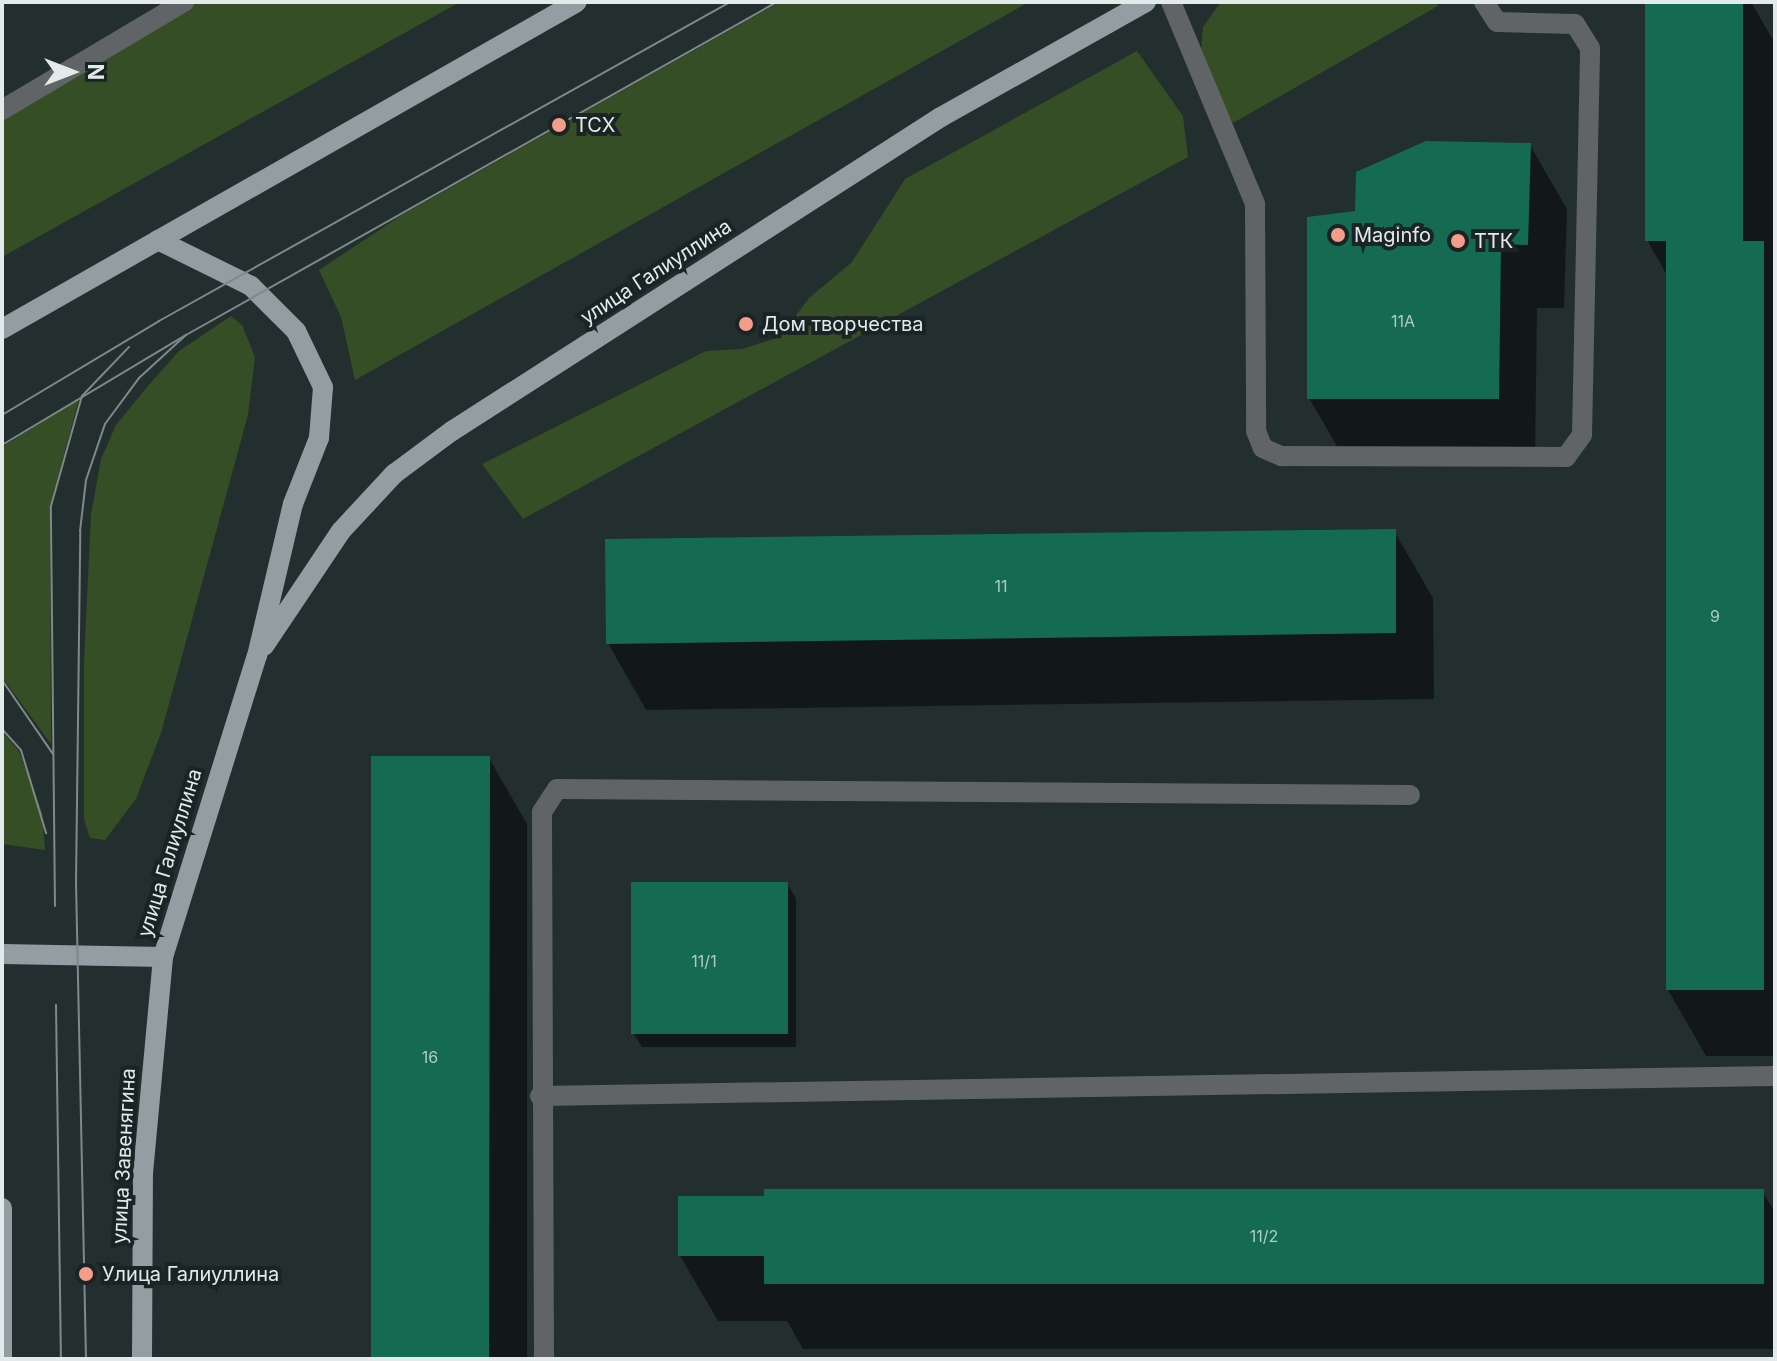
<!DOCTYPE html>
<html>
<head>
<meta charset="utf-8">
<style>
	body { margin:0 }
	#map { position:relative; width:1777px; height:1361px; overflow:hidden; background:#232e2e; font-family:Inter,sans-serif }
	div>[style] { position:absolute }
	.green>* { inset:0; background:#364e25 }
	.shadow>* { inset:0; background:#0007 }
	.building>* { inset:0; background:#156b51 }
	.minor>* { height:20px; margin:-10px; padding:0 10px; transform-origin:10px; border-radius:10px; background:#606467 }
	.major>* { height:20px; margin:-10px; padding:0 10px; transform-origin:10px; border-radius:10px; background:#949da2 }
	.tram>* { height:2px; margin:-1px; padding:0 1px; transform-origin:1px; border-radius:1px; background:#808989 }
	.dots>* { width:22px; height:22px; translate:-50% -50%; box-sizing:border-box; border:4px solid #1a2424; border-radius:50% }
	span { translate:-50% -50%; white-space:nowrap; text-align:center; line-height:1.15; -webkit-text-stroke:8px #1a2424; paint-order:stroke }
	.number-label { font-size:16px; color:#b0cac4 }
	.number-label span { -webkit-text-stroke-width:0 }
	.poi-label { font-size:20px; color:#e3eaea }
	.left { translate:0 -50%; text-align:left }
	.street-label { font-size:20px; color:#e3eaea }
	.frame { position:absolute; inset:0; border:4px solid #e3eaea; pointer-events:none }
	.north { position:absolute; left:32px; top:32px; width:80px; height:80px; -webkit-text-stroke:6px #1a2424; paint-order:stroke; rotate:90deg; font-size:22px; font-weight:700; line-height:32px; text-align:center; color:#e3eaea }
	.north::after { content:''; display:block; margin:auto; width:28px; height:36px; background:#e3eaea; clip-path:polygon(50% 0,100% 100%,50% 72%,0 100%) }
</style>
</head>
<body>
<div id="map">
	<div class="green">
		<div style="clip-path:polygon(186px 2px,460px 2px,2px 257px,2px 105px)"></div>
		<div style="clip-path:polygon(780px 2px,1029px 2px,355px 380px,341px 317px,319px 270px,402px 215px)"></div>
		<div style="clip-path:polygon(1221px 2px,1435px 2px,1438px 6px,1233px 123px,1209px 85px,1201px 52px,1203px 27px)"></div>
		<div style="clip-path:polygon(1137px 51px,1183px 116px,1188px 157px,523px 519px,482px 464px,706px 351px,742px 349px,780px 337px,809px 298px,852px 262px,905px 179px)"></div>
		<div style="clip-path:polygon(231px 316px,242px 325px,255px 357px,248px 415px,161px 733px,136px 799px,105px 840px,90px 838px,84px 819px,84px 662px,91px 514px,101px 459px,116px 425px,147px 387px,179px 351px)"></div>
		<div style="clip-path:polygon(79px 399px,50px 506px,51px 744px,2px 677px,2px 447px)"></div>
		<div style="clip-path:polygon(2px 732px,19px 751px,42px 812px,45px 850px,2px 844px)"></div>
	</div>
	<div class="shadow">
		<div style="clip-path:polygon(1647px 2px,1751px 2px,1775px 43px,1775px 1056px,1706px 1056px,1668px 990px,1668px 277px,1647px 240px)"></div>
		<div style="clip-path:polygon(1530px 145px,1567px 209px,1564px 308px,1537px 308px,1535px 462px,1346px 462px,1309px 398px,1357px 213px)"></div>
		<div style="clip-path:polygon(1394px 531px,1433px 598px,1434px 699px,646px 710px,608px 643px)"></div>
		<div style="clip-path:polygon(489px 758px,527px 824px,527px 1359px,373px 1359px)"></div>
		<div style="clip-path:polygon(787px 884px,796px 898px,796px 1047px,642px 1047px,633px 1033px)"></div>
		<div style="clip-path:polygon(1762px 1191px,1775px 1212px,1775px 1349px,803px 1349px,787px 1321px,718px 1321px,680px 1256px)"></div>
	</div>
	<div class="building">
		<div style="clip-path:polygon(1645px 2px,1743px 2px,1743px 241px,1764px 241px,1764px 990px,1666px 990px,1666px 241px,1645px 241px)"></div>
		<div style="clip-path:polygon(1426px 141px,1531px 143px,1528px 245px,1501px 244px,1499px 399px,1307px 399px,1307px 217px,1355px 211px,1356px 172px)"></div>
		<div style="clip-path:polygon(1396px 529px,1396px 633px,606px 644px,605px 539px)"></div>
		<div style="clip-path:polygon(371px 756px,490px 756px,489px 1359px,371px 1359px)"></div>
		<div style="clip-path:polygon(631px 882px,788px 882px,788px 1034px,631px 1034px)"></div>
		<div style="clip-path:polygon(764px 1189px,1764px 1189px,1764px 1284px,764px 1284px,764px 1256px,678px 1256px,678px 1196px,764px 1196px)"></div>
	</div>
	<div class="minor">
		<div style="left:1171px;top:2px;width:219px;rotate:67.4deg"></div>
		<div style="left:1255px;top:204px;width:227px;rotate:89.7deg"></div>
		<div style="left:1256px;top:431px;width:18px;rotate:68deg"></div>
		<div style="left:1263px;top:448px;width:20px;rotate:24deg"></div>
		<div style="left:1281px;top:456px;width:285px;rotate:0.2deg"></div>
		<div style="left:1566px;top:457px;width:27px;rotate:-54deg"></div>
		<div style="left:1582px;top:435px;width:387px;rotate:-88.8deg"></div>
		<div style="left:1590px;top:48px;width:28px;rotate:-122deg"></div>
		<div style="left:1575px;top:24px;width:78px;rotate:-178.5deg"></div>
		<div style="left:1497px;top:22px;width:24px;rotate:-123deg"></div>
		<div style="left:2px;top:110px;width:212px;rotate:-30.7deg"></div>
		<div style="left:540px;top:1096px;width:1235px;rotate:-0.93deg"></div>
		<div style="left:544px;top:1359px;width:547px;rotate:-90.21deg"></div>
		<div style="left:542px;top:812px;width:27px;rotate:-57deg"></div>
		<div style="left:557px;top:789px;width:853px;rotate:0.4deg"></div>
	</div>
	<div class="major">
		<div style="left:2px;top:329px;width:661px;rotate:-29.63deg"></div>
		<div style="left:264px;top:646px;width:138px;rotate:-56.2deg"></div>
		<div style="left:341px;top:531px;width:78px;rotate:-47.1deg"></div>
		<div style="left:394px;top:474px;width:72px;rotate:-36.6deg"></div>
		<div style="left:452px;top:431px;width:581px;rotate:-32.71deg"></div>
		<div style="left:941px;top:117px;width:235px;rotate:-29.3deg"></div>
		<div style="left:2px;top:954px;width:161px;rotate:1.1deg"></div>
		<div style="left:2px;top:1208px;width:151px;rotate:90deg"></div>
		<div style="left:142px;top:1359px;width:186px;rotate:-89.7deg"></div>
		<div style="left:143px;top:1173px;width:217px;rotate:-84.7deg"></div>
		<div style="left:163px;top:957px;width:315px;rotate:-72.7deg"></div>
		<div style="left:257px;top:656px;width:156px;rotate:-76.7deg"></div>
		<div style="left:293px;top:504px;width:71px;rotate:-68.5deg"></div>
		<div style="left:319px;top:438px;width:51px;rotate:-85.5deg"></div>
		<div style="left:323px;top:387px;width:62px;rotate:-115.7deg"></div>
		<div style="left:296px;top:331px;width:64px;rotate:-135deg"></div>
		<div style="left:251px;top:286px;width:104px;rotate:-153.7deg"></div>
	</div>
	<div class="tram">
		<div style="left:2px;top:415px;width:183px;rotate:-30.9deg"></div>
		<div style="left:159px;top:321px;width:654px;rotate:-29.19deg"></div>
		<div style="left:2px;top:445px;width:214px;rotate:-30.9deg"></div>
		<div style="left:186px;top:335px;width:678px;rotate:-29.4deg"></div>
		<div style="left:2px;top:680px;width:90px;rotate:55.4deg"></div>
		<div style="left:2px;top:729px;width:28px;rotate:48deg"></div>
		<div style="left:21px;top:750px;width:87px;rotate:73.2deg"></div>
		<div style="left:55px;top:906px;width:400px;rotate:-90.6deg"></div>
		<div style="left:51px;top:506px;width:114px;rotate:-74.3deg"></div>
		<div style="left:82px;top:396px;width:68px;rotate:-46.2deg"></div>
		<div style="left:56px;top:1005px;width:354px;rotate:89.2deg"></div>
		<div style="left:86px;top:1359px;width:476px;rotate:-91.2deg"></div>
		<div style="left:76px;top:883px;width:352px;rotate:-89.3deg"></div>
		<div style="left:80px;top:531px;width:51px;rotate:-83.3deg"></div>
		<div style="left:86px;top:480px;width:59px;rotate:-71.3deg"></div>
		<div style="left:105px;top:424px;width:57px;rotate:-53.5deg"></div>
		<div style="left:139px;top:378px;width:64px;rotate:-42.5deg"></div>
	</div>
	<div class="dots">
		<div style="left:559px;top:125px;background:#f49d8a"></div>
		<div style="left:1338px;top:235px;background:#f49d8a"></div>
		<div style="left:1458px;top:241px;background:#f49d8a"></div>
		<div style="left:746px;top:324px;background:#f49d8a"></div>
		<div style="left:86px;top:1274px;background:#f49d8a"></div>
	</div>
	<div class="number-label">
		<span style="left:1403px;top:321px">11А</span>
		<span style="left:1001px;top:586px">11</span>
		<span style="left:1715px;top:616px">9</span>
		<span style="left:704px;top:961px">11/1</span>
		<span style="left:430px;top:1057px">16</span>
		<span style="left:1264px;top:1236px">11/2</span>
	</div>
	<div class="poi-label">
		<span class="left" style="left:575px;top:125px">ТСХ</span>
		<span class="left" style="left:1354px;top:235px">Maginfo</span>
		<span class="left" style="left:1474px;top:241px">ТТК</span>
		<span class="left" style="left:762px;top:324px">Дом творчества</span>
		<span class="left" style="left:102px;top:1274px">Улица Галиуллина</span>
	</div>
	<div class="street-label">
		<span style="left:656px;top:272px;rotate:-33deg">улица Галиуллина</span>
		<span style="left:170px;top:853px;rotate:-73deg">улица Галиуллина</span>
		<span style="left:124px;top:1156px;rotate:-87deg">улица Завенягина</span>
	</div>
	<div class="frame"></div>
	<div class="north">N</div>
</div>
</body>
</html>
